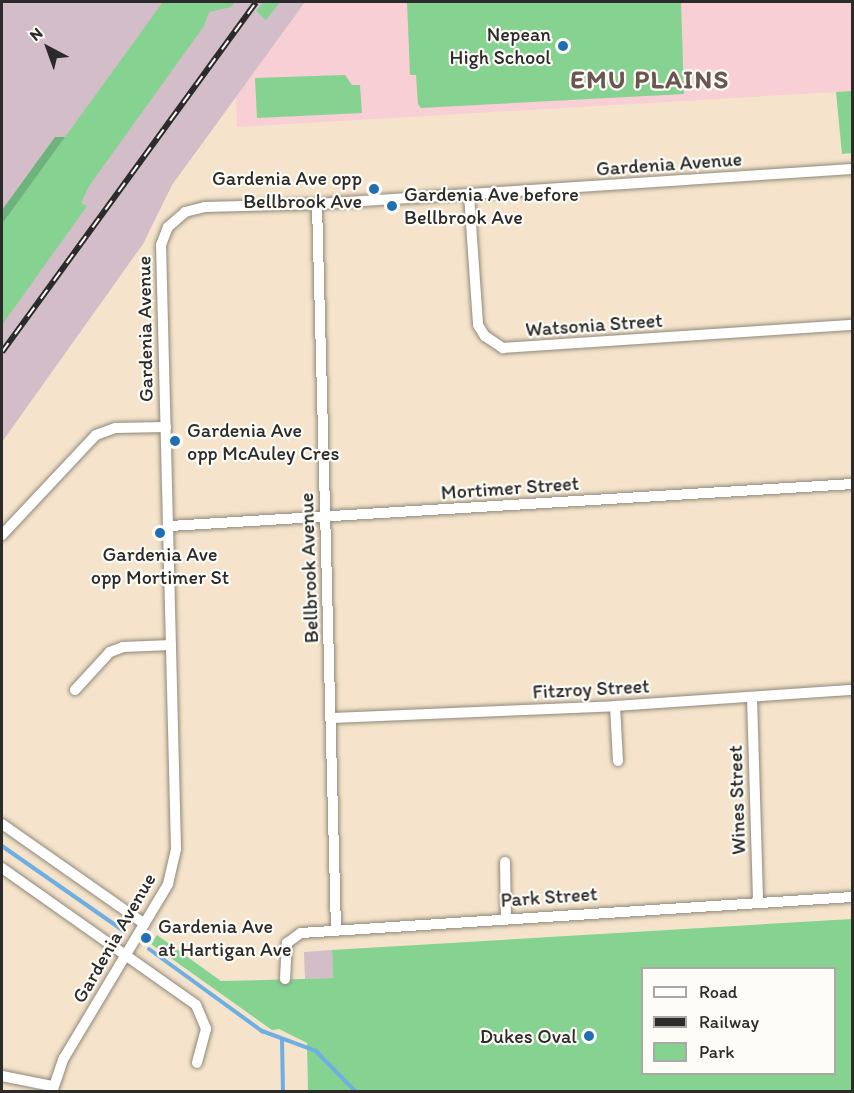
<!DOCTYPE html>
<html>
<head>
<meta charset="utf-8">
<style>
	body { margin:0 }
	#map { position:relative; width:854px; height:1093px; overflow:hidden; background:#f5e4cb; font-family:Itim,sans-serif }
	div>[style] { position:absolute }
	.built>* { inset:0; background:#f7cfd4 }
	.industrial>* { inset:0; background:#d2bdc8 }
	.green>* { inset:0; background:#85d291 }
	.forest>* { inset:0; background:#6cb47b }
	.stream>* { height:4px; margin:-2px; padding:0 2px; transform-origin:2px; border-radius:2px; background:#6dafe2 }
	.roads { filter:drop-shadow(0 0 2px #90887b) drop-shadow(0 0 2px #90887b) }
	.minor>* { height:10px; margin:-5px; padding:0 5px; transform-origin:5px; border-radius:5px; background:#fff }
	.rail>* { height:6px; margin-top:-3px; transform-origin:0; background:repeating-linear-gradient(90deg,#fdfcf7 0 11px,#2b2b2b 0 22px); box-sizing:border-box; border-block:2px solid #2b2b2b }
	.dots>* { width:16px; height:16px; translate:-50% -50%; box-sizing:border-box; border:3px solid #fdfcf7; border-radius:50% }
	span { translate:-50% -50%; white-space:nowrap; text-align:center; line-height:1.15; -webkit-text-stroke:4.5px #fdfcf7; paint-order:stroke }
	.poi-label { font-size:20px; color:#2b2b2b }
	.right { translate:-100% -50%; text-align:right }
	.left { translate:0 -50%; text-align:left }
	.street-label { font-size:20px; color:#2b2b2b }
	.district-label { font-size:26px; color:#6b5651; font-weight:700; letter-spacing:1.5px }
	.frame { position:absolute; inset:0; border:3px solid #2b2b2b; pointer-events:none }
	.legend { position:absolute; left:641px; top:967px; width:195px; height:108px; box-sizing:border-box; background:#fdfcf7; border:2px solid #a9a8a5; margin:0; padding:8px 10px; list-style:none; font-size:18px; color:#2b2b2b }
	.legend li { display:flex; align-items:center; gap:12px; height:30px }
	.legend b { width:30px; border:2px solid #a9a8a5 }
	.north { position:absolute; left:18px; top:18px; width:60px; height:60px; -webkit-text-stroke:4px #fdfcf7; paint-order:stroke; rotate:319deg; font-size:16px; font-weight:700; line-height:24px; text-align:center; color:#2b2b2b }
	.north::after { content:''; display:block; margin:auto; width:21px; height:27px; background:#2b2b2b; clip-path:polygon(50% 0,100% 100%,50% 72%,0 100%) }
</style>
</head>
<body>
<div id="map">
	<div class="built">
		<div style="clip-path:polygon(305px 2px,852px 2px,852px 91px,237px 127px,236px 97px)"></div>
	</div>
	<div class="industrial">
		<div style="clip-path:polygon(2px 2px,305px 2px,172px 185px,143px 244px,2px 442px)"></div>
		<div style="clip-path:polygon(332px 950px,333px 978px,305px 979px,304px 952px)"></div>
	</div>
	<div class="green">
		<div style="clip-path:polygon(163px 2px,235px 2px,231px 7px,209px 12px,204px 26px,89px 186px,81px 203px,87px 206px,2px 325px,2px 224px)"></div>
		<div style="clip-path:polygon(264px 2px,280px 2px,266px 20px,256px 11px)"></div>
		<div style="clip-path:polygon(407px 2px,681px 2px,684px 94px,421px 108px,418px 104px,416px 75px,410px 75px)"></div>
		<div style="clip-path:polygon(345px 75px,352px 85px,360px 85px,362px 113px,257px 118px,255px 78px)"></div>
		<div style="clip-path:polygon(852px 91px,852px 153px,842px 154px,836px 92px)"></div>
		<div style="clip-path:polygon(evenodd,852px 919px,852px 1091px,308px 1091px,307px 1043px,279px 1029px,272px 1030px,151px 944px,157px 935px,221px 981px,305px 979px,333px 978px,332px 950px,852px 919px,642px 968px,834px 968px,834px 1074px,642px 1074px,642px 968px)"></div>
	</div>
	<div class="forest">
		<div style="clip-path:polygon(55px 137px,65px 137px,2px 224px,2px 210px)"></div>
	</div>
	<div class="stream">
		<div style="left:2px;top:846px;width:149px;rotate:34.9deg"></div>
		<div style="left:149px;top:949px;width:140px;rotate:36deg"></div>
		<div style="left:262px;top:1031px;width:58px;rotate:20.3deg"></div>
		<div style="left:316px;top:1051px;width:57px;rotate:45.7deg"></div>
		<div style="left:282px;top:1040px;width:52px;rotate:88.9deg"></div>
	</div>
	<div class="roads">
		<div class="minor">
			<div style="left:469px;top:195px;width:130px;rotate:86deg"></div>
			<div style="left:478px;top:325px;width:13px;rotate:58deg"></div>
			<div style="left:485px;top:336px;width:22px;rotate:34deg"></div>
			<div style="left:503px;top:348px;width:350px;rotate:-3.8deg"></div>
			<div style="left:317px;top:204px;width:726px;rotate:88.5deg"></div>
			<div style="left:170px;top:526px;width:683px;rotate:-3.52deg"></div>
			<div style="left:2px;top:535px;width:137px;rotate:-46.8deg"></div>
			<div style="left:96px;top:435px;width:20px;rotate:-20deg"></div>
			<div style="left:115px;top:428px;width:51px;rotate:-1.1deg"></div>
			<div style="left:75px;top:690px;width:52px;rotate:-47.4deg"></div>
			<div style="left:110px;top:652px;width:14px;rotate:-21deg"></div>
			<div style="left:123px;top:647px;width:48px;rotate:-2.4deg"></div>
			<div style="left:752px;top:697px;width:205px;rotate:88.3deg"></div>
			<div style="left:615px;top:706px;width:55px;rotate:86.9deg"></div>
			<div style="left:332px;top:718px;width:283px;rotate:-2.4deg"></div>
			<div style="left:615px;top:706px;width:238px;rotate:-3.9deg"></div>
			<div style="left:2px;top:824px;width:174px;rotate:35deg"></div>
			<div style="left:505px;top:862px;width:57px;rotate:89deg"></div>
			<div style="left:2px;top:868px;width:237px;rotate:35.2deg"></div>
			<div style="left:196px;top:1005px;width:26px;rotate:67deg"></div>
			<div style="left:206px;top:1029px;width:35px;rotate:105deg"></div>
			<div style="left:285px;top:979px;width:36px;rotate:-87deg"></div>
			<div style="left:287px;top:943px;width:17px;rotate:-36deg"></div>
			<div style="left:301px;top:933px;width:552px;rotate:-3.74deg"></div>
			<div style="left:2px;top:1076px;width:51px;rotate:11.3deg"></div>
			<div style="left:52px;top:1092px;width:36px;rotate:-71deg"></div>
			<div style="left:64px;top:1058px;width:203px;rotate:-59.1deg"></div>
			<div style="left:168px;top:884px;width:36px;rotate:-77deg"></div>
			<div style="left:176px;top:849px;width:604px;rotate:-91.42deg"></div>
			<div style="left:161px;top:245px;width:19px;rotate:-69deg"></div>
			<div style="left:168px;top:227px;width:23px;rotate:-41deg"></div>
			<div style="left:185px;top:212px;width:21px;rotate:-14deg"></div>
			<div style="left:205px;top:207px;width:112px;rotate:-1.5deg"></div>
			<div style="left:317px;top:204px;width:536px;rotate:-3.74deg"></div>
		</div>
	</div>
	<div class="rail">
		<div style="left:2px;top:352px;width:432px;rotate:-54deg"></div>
	</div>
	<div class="dots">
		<div style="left:563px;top:46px;background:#1f6fb2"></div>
		<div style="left:374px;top:189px;background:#1f6fb2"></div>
		<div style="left:392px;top:206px;background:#1f6fb2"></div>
		<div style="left:175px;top:441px;background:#1f6fb2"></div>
		<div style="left:160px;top:533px;background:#1f6fb2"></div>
		<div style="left:146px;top:938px;background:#1f6fb2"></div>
		<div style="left:589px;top:1036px;background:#1f6fb2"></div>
	</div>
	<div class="poi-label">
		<span class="right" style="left:551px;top:46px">Nepean<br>High School</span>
		<span class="right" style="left:362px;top:190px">Gardenia Ave opp<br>Bellbrook Ave</span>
		<span class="left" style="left:404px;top:206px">Gardenia Ave before<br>Bellbrook Ave</span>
		<span class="left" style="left:187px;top:442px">Gardenia Ave<br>opp McAuley Cres</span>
		<span style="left:160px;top:566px">Gardenia Ave<br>opp Mortimer St</span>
		<span class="left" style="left:158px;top:938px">Gardenia Ave<br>at Hartigan Ave</span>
		<span class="right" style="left:577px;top:1036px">Dukes Oval</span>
	</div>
	<div class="street-label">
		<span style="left:669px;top:164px;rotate:-4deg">Gardenia Avenue</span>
		<span style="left:594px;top:325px;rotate:-4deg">Watsonia Street</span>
		<span style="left:145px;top:329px;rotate:-91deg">Gardenia Avenue</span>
		<span style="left:510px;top:488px;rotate:-4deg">Mortimer Street</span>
		<span style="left:309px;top:568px;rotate:-92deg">Bellbrook Avenue</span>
		<span style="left:591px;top:689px;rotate:-3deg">Fitzroy Street</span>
		<span style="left:737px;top:800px;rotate:-92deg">Wines Street</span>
		<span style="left:549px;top:897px;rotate:-4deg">Park Street</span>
		<span style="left:114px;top:938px;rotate:-60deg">Gardenia Avenue</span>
	</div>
	<div class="district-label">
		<span style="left:650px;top:80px">EMU PLAINS</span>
	</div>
	<div class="frame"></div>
	<ul class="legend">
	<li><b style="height:8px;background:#fff"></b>Road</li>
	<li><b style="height:8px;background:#2b2b2b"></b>Railway</li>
	<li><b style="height:16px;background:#85d291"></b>Park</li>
	</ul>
	<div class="north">N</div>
</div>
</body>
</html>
